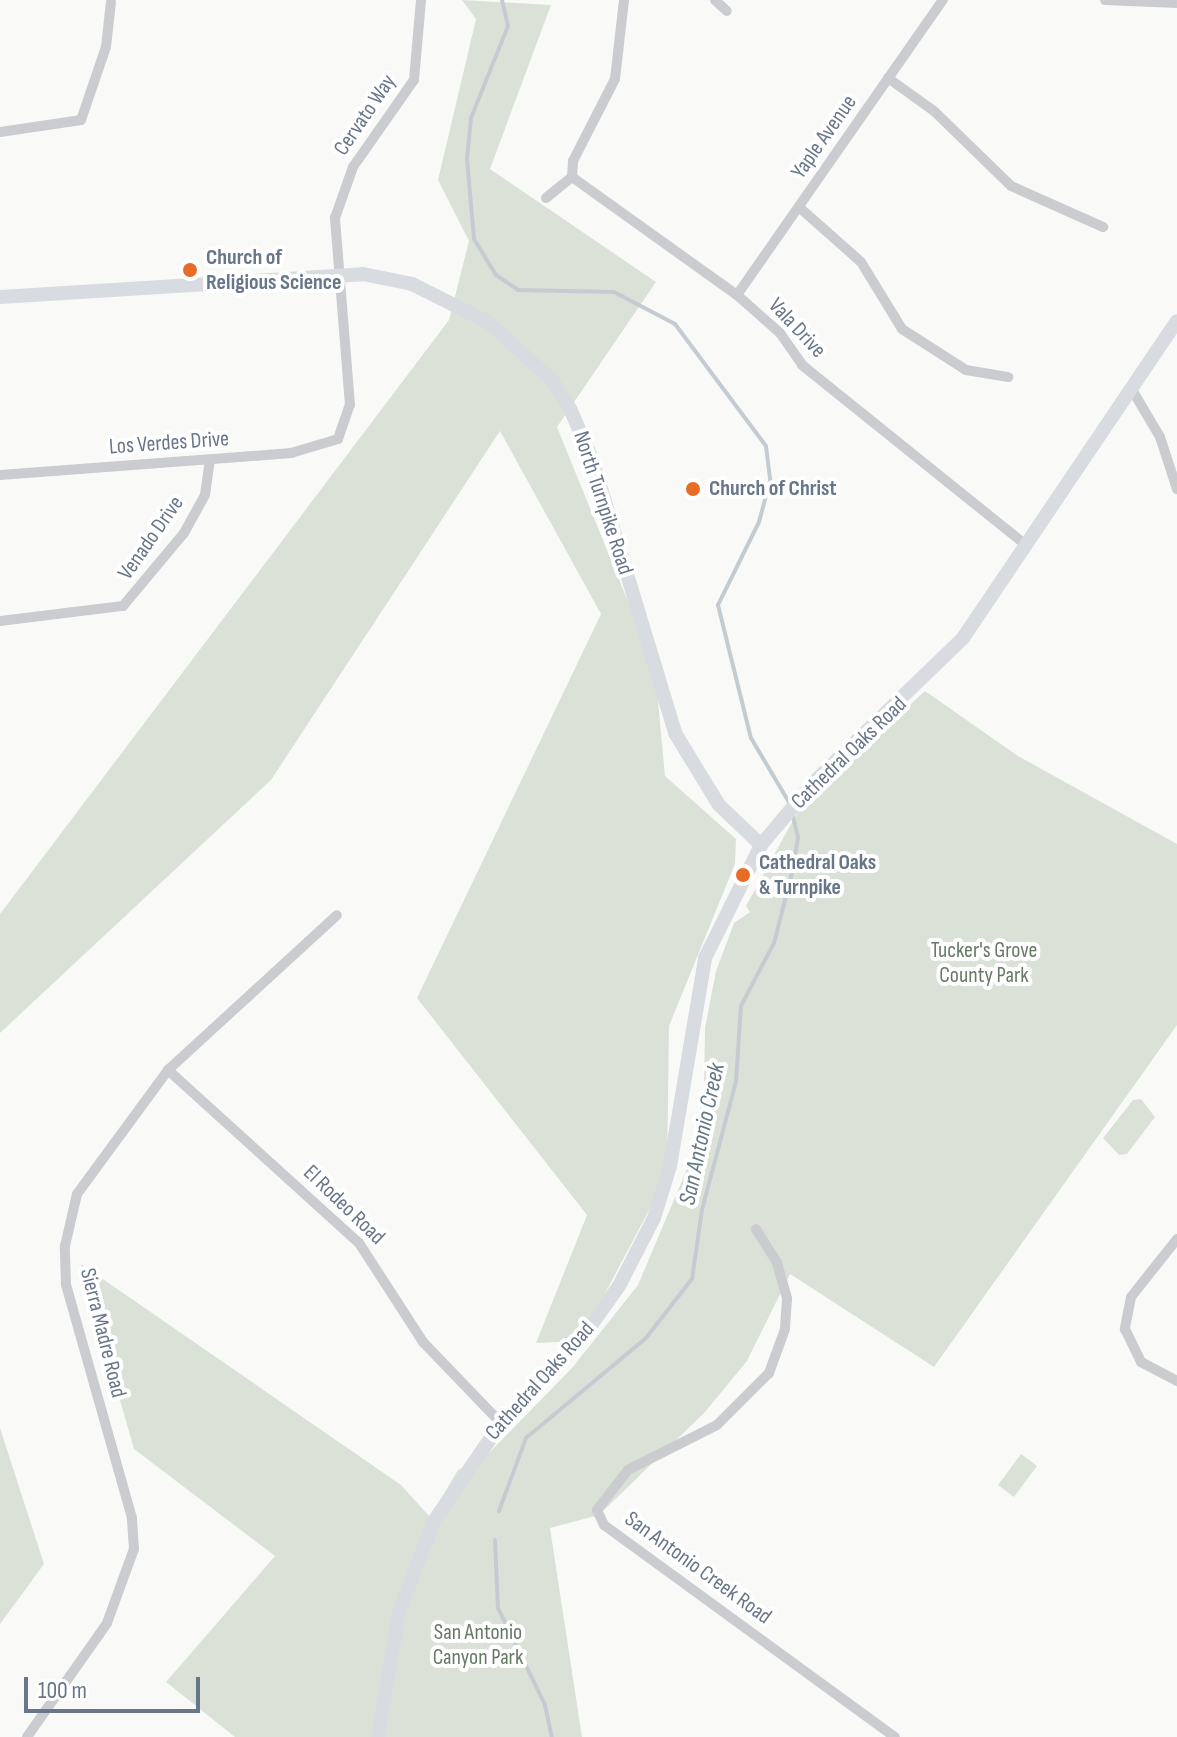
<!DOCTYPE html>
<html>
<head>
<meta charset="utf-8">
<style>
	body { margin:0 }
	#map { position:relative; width:1177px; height:1737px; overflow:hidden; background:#f9faf7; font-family:"Sofia Sans Condensed",sans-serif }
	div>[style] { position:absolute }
	.green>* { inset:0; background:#dae2d8 }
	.stream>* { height:4px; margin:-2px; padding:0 2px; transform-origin:2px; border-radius:2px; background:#c4ccd2 }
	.minor>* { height:10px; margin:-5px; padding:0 5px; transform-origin:5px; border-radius:5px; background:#caccd0 }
	.secondary>* { height:14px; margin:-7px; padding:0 7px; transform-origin:7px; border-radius:7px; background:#d8dbe0 }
	.dots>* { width:22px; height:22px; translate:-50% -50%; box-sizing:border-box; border:4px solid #fff; border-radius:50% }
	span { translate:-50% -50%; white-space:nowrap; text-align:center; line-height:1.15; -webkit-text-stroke:8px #fff; paint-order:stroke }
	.street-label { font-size:22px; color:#687689 }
	.poi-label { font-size:22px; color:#687689; font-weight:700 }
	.left { translate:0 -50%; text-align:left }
	.park-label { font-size:22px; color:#657a63 }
	.water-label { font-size:24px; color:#637784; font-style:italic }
	.scale { position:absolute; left:24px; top:1677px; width:176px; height:36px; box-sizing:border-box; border:4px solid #687689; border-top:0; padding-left:10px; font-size:24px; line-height:28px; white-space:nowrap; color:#687689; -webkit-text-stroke:6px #fff; paint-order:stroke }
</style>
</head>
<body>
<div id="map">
	<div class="green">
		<div style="clip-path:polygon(462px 0,551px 5px,490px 169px,656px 282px,557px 427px,655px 668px,665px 776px,736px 839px,735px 864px,669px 1026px,667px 1176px,580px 1341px,536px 1343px,587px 1215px,417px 998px,601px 614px,500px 431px,271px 780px,0 1033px,0 914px,449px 320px,469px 241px,438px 180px,476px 19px)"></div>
		<div style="clip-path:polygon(925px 691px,1018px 756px,1177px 844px,1177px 1025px,934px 1367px,790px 1274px,747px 1361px,705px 1412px,599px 1515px,550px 1528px,582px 1737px,235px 1737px,166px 1682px,275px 1556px,134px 1449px,81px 1264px,401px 1485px,430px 1517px,458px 1470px,486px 1456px,572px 1368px,638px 1285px,687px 1169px,704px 1089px,705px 1028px,716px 971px,734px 923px,750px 912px,746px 906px,802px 804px)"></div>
		<div style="clip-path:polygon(1141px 1099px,1155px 1117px,1127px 1154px,1119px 1155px,1103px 1138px,1133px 1100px)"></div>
		<div style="clip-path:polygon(0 1428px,44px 1564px,0 1624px)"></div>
		<div style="clip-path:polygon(1021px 1454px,1037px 1466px,1014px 1497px,998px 1485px)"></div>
	</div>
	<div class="stream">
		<div style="left:502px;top:0;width:27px;rotate:77deg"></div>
		<div style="left:508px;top:26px;width:99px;rotate:111.9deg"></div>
		<div style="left:471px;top:118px;width:41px;rotate:95.6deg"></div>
		<div style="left:467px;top:159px;width:80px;rotate:85deg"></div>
		<div style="left:474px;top:239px;width:42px;rotate:58.6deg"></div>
		<div style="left:496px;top:275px;width:27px;rotate:34deg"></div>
		<div style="left:518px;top:290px;width:96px;rotate:1.2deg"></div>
		<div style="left:614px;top:292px;width:69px;rotate:27.7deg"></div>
		<div style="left:675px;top:324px;width:152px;rotate:53.3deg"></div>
		<div style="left:766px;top:446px;width:35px;rotate:83deg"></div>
		<div style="left:770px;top:481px;width:42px;rotate:105deg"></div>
		<div style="left:759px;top:522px;width:93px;rotate:116.3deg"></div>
		<div style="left:718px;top:605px;width:137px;rotate:76.1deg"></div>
		<div style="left:751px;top:738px;width:77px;rotate:59.4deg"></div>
		<div style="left:499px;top:1511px;width:78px;rotate:-69.7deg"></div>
		<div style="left:526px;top:1438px;width:156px;rotate:-39.8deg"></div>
		<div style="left:646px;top:1338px;width:75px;rotate:-52.1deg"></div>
		<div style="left:692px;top:1279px;width:70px;rotate:-81.8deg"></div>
		<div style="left:702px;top:1210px;width:133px;rotate:-75.2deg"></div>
		<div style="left:736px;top:1081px;width:75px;rotate:-86.2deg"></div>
		<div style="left:741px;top:1006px;width:71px;rotate:-62.4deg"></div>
		<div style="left:774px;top:943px;width:76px;rotate:-75.6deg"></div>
		<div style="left:793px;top:869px;width:32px;rotate:-81deg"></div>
		<div style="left:798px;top:837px;width:25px;rotate:-104deg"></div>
		<div style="left:495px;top:1540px;width:68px;rotate:87.5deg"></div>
		<div style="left:498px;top:1608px;width:108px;rotate:64.1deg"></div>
		<div style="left:545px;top:1705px;width:33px;rotate:78deg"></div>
	</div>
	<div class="minor">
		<div style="left:715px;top:0;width:16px;rotate:43deg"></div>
		<div style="left:1105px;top:0;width:72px;rotate:2.4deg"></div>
		<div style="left:888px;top:78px;width:57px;rotate:35.7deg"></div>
		<div style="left:934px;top:111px;width:107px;rotate:44.2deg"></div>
		<div style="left:1011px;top:186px;width:101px;rotate:24deg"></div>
		<div style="left:0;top:132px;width:82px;rotate:-8.4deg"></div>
		<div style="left:81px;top:120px;width:77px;rotate:-71.1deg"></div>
		<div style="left:106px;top:47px;width:45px;rotate:-83.7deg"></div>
		<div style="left:572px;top:177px;width:203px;rotate:35.6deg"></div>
		<div style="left:737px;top:295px;width:57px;rotate:41.5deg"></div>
		<div style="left:780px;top:333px;width:39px;rotate:55deg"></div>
		<div style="left:802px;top:365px;width:286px;rotate:38.8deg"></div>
		<div style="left:572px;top:177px;width:16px;rotate:-86deg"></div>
		<div style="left:573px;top:161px;width:92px;rotate:-62.9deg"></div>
		<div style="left:615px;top:79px;width:80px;rotate:-83.5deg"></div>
		<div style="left:546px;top:198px;width:33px;rotate:-39deg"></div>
		<div style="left:800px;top:208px;width:81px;rotate:41.5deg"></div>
		<div style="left:861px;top:262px;width:79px;rotate:58.5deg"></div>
		<div style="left:902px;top:329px;width:76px;rotate:32.6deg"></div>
		<div style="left:966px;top:370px;width:43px;rotate:9.5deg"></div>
		<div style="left:737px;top:295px;width:360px;rotate:-55.1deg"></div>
		<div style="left:1131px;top:388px;width:57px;rotate:59.4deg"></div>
		<div style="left:1160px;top:437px;width:55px;rotate:71.9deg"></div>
		<div style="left:0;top:475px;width:292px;rotate:-4.3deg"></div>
		<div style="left:291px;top:453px;width:49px;rotate:-16.6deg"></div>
		<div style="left:338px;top:439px;width:36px;rotate:-71deg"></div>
		<div style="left:350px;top:405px;width:188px;rotate:-94.6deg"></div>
		<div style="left:335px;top:218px;width:54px;rotate:-70.6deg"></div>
		<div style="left:353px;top:167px;width:106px;rotate:-55deg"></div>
		<div style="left:414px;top:80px;width:80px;rotate:-85deg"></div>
		<div style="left:0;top:621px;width:124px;rotate:-7deg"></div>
		<div style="left:123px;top:606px;width:95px;rotate:-50.1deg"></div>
		<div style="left:184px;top:533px;width:43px;rotate:-61.1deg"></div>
		<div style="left:205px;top:495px;width:35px;rotate:-82deg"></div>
		<div style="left:168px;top:1070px;width:258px;rotate:42.2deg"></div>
		<div style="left:359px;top:1243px;width:118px;rotate:57.1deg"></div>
		<div style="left:423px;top:1342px;width:112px;rotate:46.1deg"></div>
		<div style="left:756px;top:1229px;width:40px;rotate:58deg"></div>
		<div style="left:777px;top:1263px;width:37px;rotate:74deg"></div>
		<div style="left:787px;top:1299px;width:30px;rotate:94deg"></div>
		<div style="left:785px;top:1329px;width:47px;rotate:110deg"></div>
		<div style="left:769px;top:1373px;width:74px;rotate:135deg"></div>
		<div style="left:717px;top:1425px;width:100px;rotate:153.2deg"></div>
		<div style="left:628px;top:1470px;width:51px;rotate:127.8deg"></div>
		<div style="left:597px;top:1510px;width:17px;rotate:65deg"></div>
		<div style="left:604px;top:1525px;width:360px;rotate:36.1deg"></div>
		<div style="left:1177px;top:1239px;width:74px;rotate:128.4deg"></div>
		<div style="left:1131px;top:1297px;width:33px;rotate:101deg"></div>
		<div style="left:1125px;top:1329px;width:37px;rotate:64deg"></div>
		<div style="left:1141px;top:1362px;width:41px;rotate:27.8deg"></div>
		<div style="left:27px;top:1737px;width:139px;rotate:-54.9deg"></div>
		<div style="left:107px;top:1623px;width:79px;rotate:-70deg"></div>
		<div style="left:134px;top:1549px;width:31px;rotate:-94deg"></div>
		<div style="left:132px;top:1518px;width:243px;rotate:-105.8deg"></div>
		<div style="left:66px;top:1284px;width:38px;rotate:-92deg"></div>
		<div style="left:65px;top:1246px;width:53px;rotate:-77deg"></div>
		<div style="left:77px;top:1194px;width:154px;rotate:-53.7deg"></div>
		<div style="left:168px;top:1070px;width:229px;rotate:-42.5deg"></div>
	</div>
	<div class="secondary">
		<div style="left:0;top:297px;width:364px;rotate:-3.6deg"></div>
		<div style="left:363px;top:274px;width:50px;rotate:11.5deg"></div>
		<div style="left:412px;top:284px;width:85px;rotate:26.6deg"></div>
		<div style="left:488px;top:322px;width:86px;rotate:42.2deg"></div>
		<div style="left:552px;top:380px;width:36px;rotate:58deg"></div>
		<div style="left:571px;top:411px;width:52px;rotate:66.4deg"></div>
		<div style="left:592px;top:459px;width:286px;rotate:73.1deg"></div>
		<div style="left:675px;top:733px;width:84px;rotate:58.6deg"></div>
		<div style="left:719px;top:805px;width:58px;rotate:43.6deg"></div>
		<div style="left:378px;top:1737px;width:127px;rotate:-80.5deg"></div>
		<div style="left:399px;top:1612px;width:97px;rotate:-69deg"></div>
		<div style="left:434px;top:1521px;width:119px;rotate:-55.6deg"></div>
		<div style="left:501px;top:1423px;width:114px;rotate:-46.1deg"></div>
		<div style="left:580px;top:1341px;width:67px;rotate:-54.7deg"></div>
		<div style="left:619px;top:1286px;width:76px;rotate:-62.8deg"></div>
		<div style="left:654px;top:1218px;width:54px;rotate:-72.9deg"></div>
		<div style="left:670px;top:1166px;width:211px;rotate:-80.4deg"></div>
		<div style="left:705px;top:958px;width:126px;rotate:-63.6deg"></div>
		<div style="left:761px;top:845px;width:81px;rotate:-50deg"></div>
		<div style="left:813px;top:783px;width:209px;rotate:-44deg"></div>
		<div style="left:963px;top:638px;width:382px;rotate:-56deg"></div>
	</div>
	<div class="dots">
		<div style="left:190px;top:270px;background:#e96b28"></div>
		<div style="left:693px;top:489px;background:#e96b28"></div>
		<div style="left:743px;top:875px;background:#e96b28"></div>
	</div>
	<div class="street-label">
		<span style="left:365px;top:115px;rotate:-56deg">Cervato Way</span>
		<span style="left:824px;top:137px;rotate:-55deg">Yaple Avenue</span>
		<span style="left:797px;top:328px;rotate:47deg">Vala Drive</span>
		<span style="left:169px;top:443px;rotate:-4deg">Los Verdes Drive</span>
		<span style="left:603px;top:503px;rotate:72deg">North Turnpike Road</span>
		<span style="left:151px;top:538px;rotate:-55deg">Venado Drive</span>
		<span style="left:849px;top:753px;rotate:-44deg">Cathedral Oaks Road</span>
		<span style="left:344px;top:1205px;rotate:44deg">El Rodeo Road</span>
		<span style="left:103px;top:1333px;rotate:76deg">Sierra Madre Road</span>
		<span style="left:540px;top:1381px;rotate:-48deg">Cathedral Oaks Road</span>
		<span style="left:698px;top:1568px;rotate:36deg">San Antonio Creek Road</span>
	</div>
	<div class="poi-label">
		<span class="left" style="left:206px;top:270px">Church of<br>Religious Science</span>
		<span class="left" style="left:709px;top:489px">Church of Christ</span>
		<span class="left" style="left:759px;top:875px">Cathedral Oaks<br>&amp; Turnpike</span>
	</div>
	<div class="park-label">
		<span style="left:984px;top:963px">Tucker's Grove<br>County Park</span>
		<span style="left:478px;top:1645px">San Antonio<br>Canyon Park</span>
	</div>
	<div class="water-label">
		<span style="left:702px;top:1134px;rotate:-78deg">San Antonio Creek</span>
	</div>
	<div class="scale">100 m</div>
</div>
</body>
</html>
